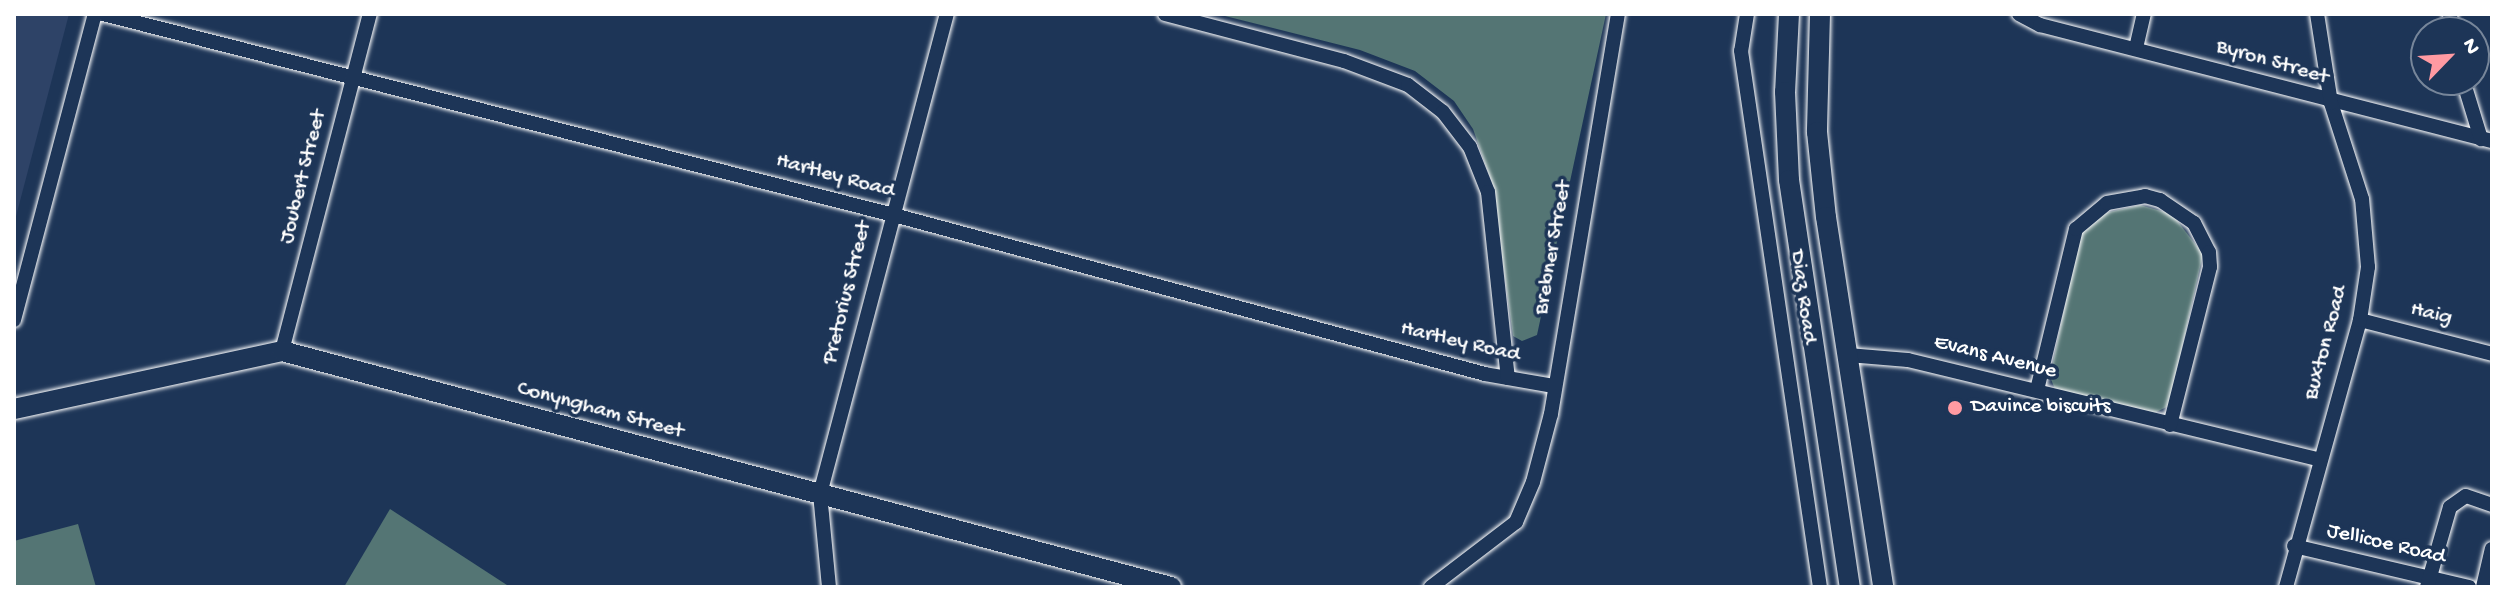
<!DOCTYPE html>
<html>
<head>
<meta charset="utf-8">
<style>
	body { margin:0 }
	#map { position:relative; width:2506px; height:601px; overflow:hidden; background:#1d3557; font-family:"Gochi Hand",sans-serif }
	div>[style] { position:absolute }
	.built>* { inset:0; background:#2e4367 }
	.green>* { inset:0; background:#547574 }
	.roads { filter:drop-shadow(0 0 2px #fff) drop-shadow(0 0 2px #fff) }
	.street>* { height:14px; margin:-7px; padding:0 7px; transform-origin:7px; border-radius:7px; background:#1d3557 }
	.secondary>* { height:20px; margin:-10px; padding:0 10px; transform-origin:10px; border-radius:10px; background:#1d3557 }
	.dots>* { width:22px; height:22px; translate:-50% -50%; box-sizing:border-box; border:4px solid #1d3557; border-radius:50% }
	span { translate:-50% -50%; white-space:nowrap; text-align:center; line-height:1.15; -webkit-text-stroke:7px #1d3557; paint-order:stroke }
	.street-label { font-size:22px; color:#fff }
	.poi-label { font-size:22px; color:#fff }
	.left { translate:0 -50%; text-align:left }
	.frame { position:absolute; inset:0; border:16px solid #fff; pointer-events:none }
	.north { position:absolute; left:2410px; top:16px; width:80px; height:80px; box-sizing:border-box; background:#1d3557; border:2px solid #77869a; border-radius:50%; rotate:65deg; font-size:22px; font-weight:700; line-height:32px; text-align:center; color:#fff }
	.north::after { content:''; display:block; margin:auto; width:28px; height:36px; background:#ff9aa2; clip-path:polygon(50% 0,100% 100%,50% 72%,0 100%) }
</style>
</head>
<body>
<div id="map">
	<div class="built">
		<div style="clip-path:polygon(14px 14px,69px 14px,14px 224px)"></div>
	</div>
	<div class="green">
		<div style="clip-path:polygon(1217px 14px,1606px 14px,1537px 335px,1522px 341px,1513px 336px,1492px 183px,1473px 129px,1454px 101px,1415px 71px,1360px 50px)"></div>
		<div style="clip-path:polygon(2140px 205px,2172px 214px,2203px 254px,2169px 406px,2154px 413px,2055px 389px,2050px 377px,2079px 236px,2105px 213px)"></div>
		<div style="clip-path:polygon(390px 509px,510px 587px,344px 587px)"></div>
		<div style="clip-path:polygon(78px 524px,96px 587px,14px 587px,14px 541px)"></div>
	</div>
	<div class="roads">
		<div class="street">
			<div style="left:103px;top:14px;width:812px;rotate:14.26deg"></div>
			<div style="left:890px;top:214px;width:616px;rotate:15.05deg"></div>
			<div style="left:1485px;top:374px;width:70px;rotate:9.9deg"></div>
			<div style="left:1165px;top:14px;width:185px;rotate:14.7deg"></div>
			<div style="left:1344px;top:61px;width:68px;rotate:20.6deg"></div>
			<div style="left:1408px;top:85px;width:44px;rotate:37.6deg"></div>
			<div style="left:1443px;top:112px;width:44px;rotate:52.4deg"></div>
			<div style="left:1470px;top:147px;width:48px;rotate:68.2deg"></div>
			<div style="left:1488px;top:192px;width:187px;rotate:83.9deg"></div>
			<div style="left:1747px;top:14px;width:37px;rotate:99deg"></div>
			<div style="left:1741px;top:51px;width:542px;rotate:81.62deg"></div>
			<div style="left:2019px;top:14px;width:24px;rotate:28deg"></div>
			<div style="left:2040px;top:25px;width:467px;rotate:14.4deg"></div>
			<div style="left:2450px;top:14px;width:18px;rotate:84deg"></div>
			<div style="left:2136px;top:48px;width:35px;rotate:-77deg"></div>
			<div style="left:2463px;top:80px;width:62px;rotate:73deg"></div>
			<div style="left:14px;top:320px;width:317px;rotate:-75.2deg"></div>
			<div style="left:2360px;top:320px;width:136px;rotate:14.4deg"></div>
			<div style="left:282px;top:351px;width:348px;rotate:-75.4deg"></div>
			<div style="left:1848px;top:355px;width:60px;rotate:4.8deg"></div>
			<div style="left:1908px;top:360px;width:421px;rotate:13.6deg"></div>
			<div style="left:2037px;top:390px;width:166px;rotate:-76.4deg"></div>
			<div style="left:2076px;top:229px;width:40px;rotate:-40deg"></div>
			<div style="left:2107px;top:203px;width:39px;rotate:-10deg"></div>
			<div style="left:2145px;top:196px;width:16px;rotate:15deg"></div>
			<div style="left:2160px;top:200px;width:41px;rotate:34.1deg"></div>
			<div style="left:2194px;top:223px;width:33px;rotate:63deg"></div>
			<div style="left:2209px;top:252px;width:15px;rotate:86deg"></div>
			<div style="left:2210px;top:267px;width:163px;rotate:104.2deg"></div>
			<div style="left:2294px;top:546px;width:180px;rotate:13.2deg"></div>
			<div style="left:829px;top:587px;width:93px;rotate:-95.5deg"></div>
			<div style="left:820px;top:494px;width:497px;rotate:-75.2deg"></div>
			<div style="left:1431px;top:587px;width:107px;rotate:-37.4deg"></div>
			<div style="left:1516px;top:522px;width:43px;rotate:-67deg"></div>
			<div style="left:1533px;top:482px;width:70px;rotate:-75.2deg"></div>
			<div style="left:1551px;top:414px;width:406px;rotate:-80.5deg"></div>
			<div style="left:2286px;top:587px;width:277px;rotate:-74.5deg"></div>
			<div style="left:2360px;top:320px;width:54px;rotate:-81.4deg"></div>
			<div style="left:2368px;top:267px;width:68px;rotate:-95deg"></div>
			<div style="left:2362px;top:199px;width:101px;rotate:-107.9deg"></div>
			<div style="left:2331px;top:103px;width:90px;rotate:-98.9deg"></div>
			<div style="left:2427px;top:587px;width:83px;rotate:-74deg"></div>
			<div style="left:2450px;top:507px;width:19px;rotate:-35deg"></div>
			<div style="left:2466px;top:496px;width:28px;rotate:19deg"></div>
			<div style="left:2483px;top:587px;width:39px;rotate:-77deg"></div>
		</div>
		<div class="secondary">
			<div style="left:1789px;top:14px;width:78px;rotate:92.9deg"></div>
			<div style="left:1785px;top:92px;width:88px;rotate:87.4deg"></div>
			<div style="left:1789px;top:180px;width:412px;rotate:81.5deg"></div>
			<div style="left:1820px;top:14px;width:118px;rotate:91.5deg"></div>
			<div style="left:1817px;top:132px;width:85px;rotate:84deg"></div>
			<div style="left:1826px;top:217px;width:374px;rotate:81.2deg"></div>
			<div style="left:14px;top:409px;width:274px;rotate:-12.2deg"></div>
			<div style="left:282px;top:351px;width:920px;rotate:14.87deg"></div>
		</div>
	</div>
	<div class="dots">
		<div style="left:1955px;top:408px;background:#ff9aa2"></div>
	</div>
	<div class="street-label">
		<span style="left:2272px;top:63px;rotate:16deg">Byron Street</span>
		<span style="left:304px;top:177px;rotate:-76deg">Joubert Street</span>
		<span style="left:835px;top:177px;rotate:15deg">Hartley Road</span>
		<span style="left:1554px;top:248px;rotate:-80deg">Brebner Street</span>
		<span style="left:848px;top:293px;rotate:-76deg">Pretorius Street</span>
		<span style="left:1802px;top:297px;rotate:82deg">Diaz Road</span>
		<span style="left:2431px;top:315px;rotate:14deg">Haig</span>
		<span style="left:1460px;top:343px;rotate:13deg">Hartley Road</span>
		<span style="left:2327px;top:343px;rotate:-75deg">Buxton Road</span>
		<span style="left:1995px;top:358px;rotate:14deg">Evans Avenue</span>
		<span style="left:600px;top:411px;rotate:15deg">Conyngham Street</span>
		<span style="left:2386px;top:545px;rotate:13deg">Jellicoe Road</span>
	</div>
	<div class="poi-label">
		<span class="left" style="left:1971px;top:408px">Davince biscuits</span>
	</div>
	<div class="frame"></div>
	<div class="north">N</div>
</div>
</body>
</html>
